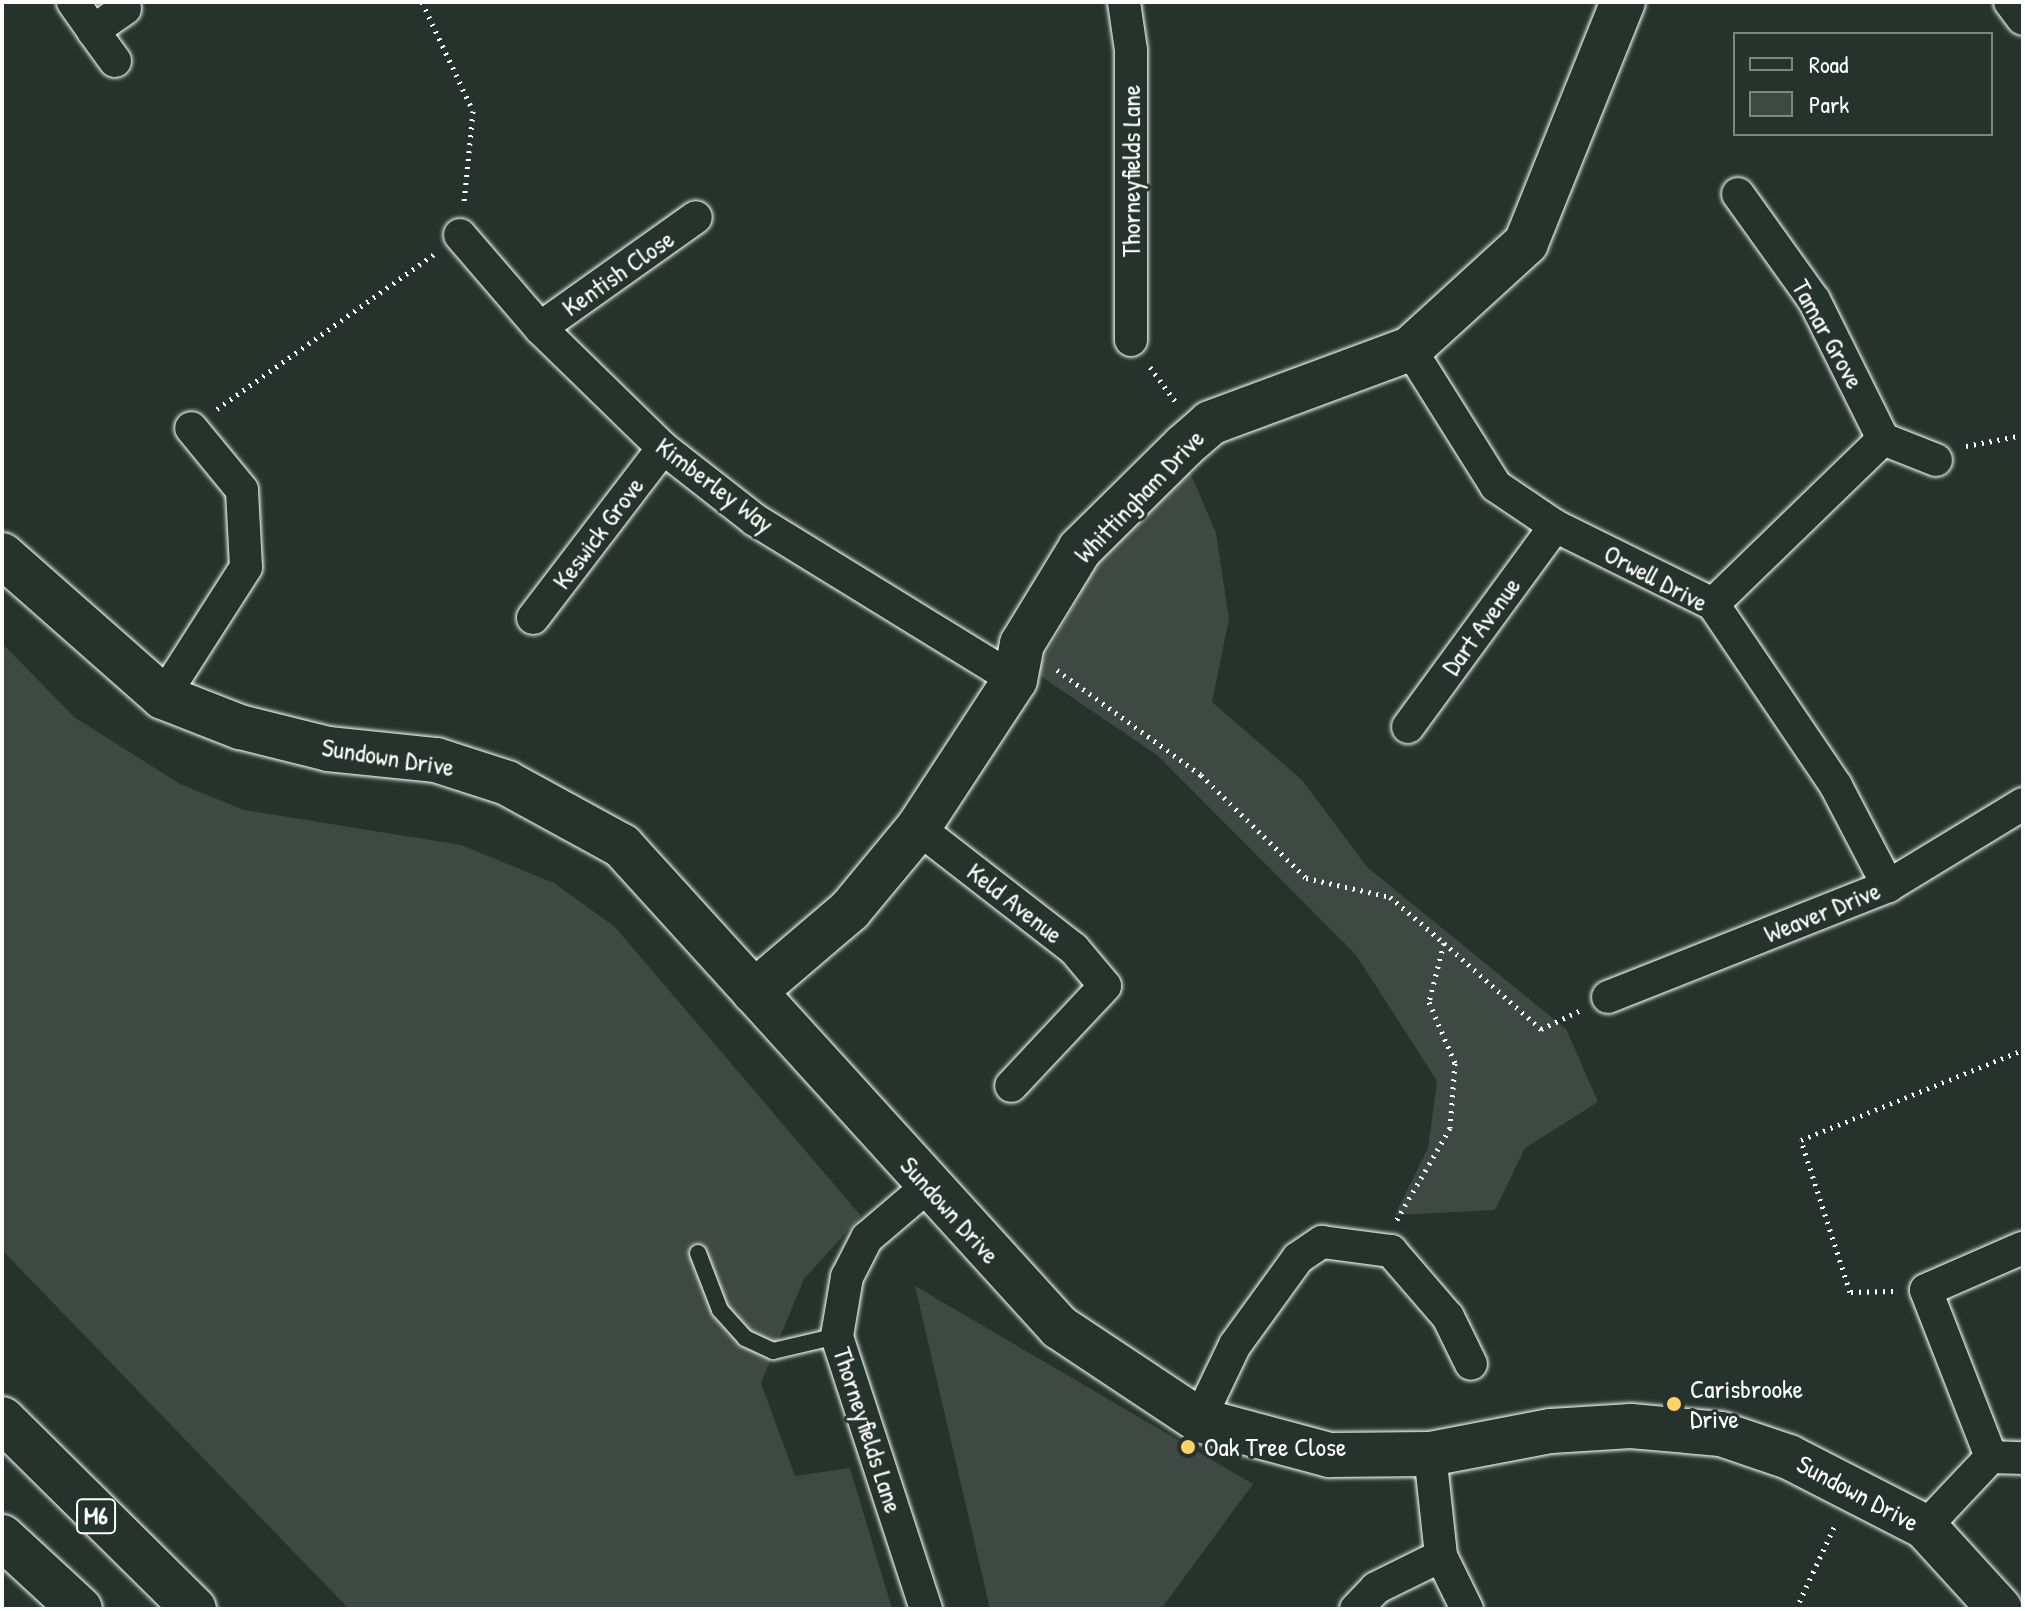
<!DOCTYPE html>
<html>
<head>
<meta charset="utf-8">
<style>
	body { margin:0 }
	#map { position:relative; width:2025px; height:1611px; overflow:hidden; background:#26332d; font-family:"Patrick Hand",sans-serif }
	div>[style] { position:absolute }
	.green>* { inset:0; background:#3e4944 }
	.path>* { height:5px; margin-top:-2.5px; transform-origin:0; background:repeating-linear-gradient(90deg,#fff 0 2px,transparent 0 8px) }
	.roads { filter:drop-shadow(0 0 2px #fff) drop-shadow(0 0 2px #fff) }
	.lane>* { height:16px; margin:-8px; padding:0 8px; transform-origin:8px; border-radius:8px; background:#26332d }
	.street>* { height:32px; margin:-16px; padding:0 16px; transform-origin:16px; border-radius:16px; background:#26332d }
	.secondary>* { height:44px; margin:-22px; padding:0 22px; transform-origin:22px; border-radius:22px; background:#26332d }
	.highway>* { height:44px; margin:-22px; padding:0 22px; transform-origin:22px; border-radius:22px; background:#26332d }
	.dots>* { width:22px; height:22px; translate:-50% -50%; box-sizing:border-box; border:4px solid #26332d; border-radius:50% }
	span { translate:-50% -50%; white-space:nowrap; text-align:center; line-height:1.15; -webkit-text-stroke:6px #26332d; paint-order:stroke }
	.shield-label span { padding:2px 6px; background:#26332d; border:2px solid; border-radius:6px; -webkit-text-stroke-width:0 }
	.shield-label { font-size:24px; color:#fff; font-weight:700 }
	.street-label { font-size:26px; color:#fff }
	.poi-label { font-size:26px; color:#fff }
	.left { translate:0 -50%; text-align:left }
	.frame { position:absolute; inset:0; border:4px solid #fff; pointer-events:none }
	.legend { position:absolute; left:1733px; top:32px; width:260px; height:104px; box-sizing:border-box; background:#26332d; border:2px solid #7d8581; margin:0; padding:10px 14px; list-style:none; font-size:24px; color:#fff }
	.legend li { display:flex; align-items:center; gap:16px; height:40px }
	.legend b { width:40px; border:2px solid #7d8581 }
</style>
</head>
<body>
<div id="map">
	<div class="green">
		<div style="clip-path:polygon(1187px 465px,1216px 533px,1229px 619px,1212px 702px,1302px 780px,1367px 867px,1566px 1029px,1598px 1102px,1525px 1148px,1495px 1210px,1395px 1215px,1428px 1148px,1437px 1081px,1356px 955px,1157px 755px,1036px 673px,1103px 553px)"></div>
		<div style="clip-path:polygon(2px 643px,74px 717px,180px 784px,244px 810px,461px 845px,554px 883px,615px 927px,861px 1216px,804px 1279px,761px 1383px,795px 1476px,850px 1468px,892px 1609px,349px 1609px,2px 1250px)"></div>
		<div style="clip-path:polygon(915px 1286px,1253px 1484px,1161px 1609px,990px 1609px)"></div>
	</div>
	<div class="path">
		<div style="left:422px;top:2px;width:120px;rotate:64.9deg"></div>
		<div style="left:473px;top:111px;width:91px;rotate:95.6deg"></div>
		<div style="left:1150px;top:367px;width:42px;rotate:53.7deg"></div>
		<div style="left:217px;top:409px;width:267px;rotate:-35.5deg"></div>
		<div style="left:1966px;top:446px;width:58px;rotate:-10.9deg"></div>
		<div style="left:1057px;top:670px;width:178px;rotate:36.1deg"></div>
		<div style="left:1201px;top:775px;width:147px;rotate:44.4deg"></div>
		<div style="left:1306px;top:878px;width:86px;rotate:12.7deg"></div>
		<div style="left:1390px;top:897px;width:71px;rotate:40.4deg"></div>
		<div style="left:1444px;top:943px;width:61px;rotate:104.3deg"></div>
		<div style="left:1429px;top:1002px;width:66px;rotate:66.9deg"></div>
		<div style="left:1455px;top:1063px;width:65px;rotate:94.4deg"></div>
		<div style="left:1450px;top:1128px;width:108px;rotate:120.1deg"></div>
		<div style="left:1444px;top:943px;width:130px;rotate:41.6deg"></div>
		<div style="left:1541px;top:1029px;width:42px;rotate:-25.3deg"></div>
		<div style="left:1893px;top:1291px;width:43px;rotate:178.7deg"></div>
		<div style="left:1850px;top:1292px;width:160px;rotate:-107.9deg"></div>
		<div style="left:1801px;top:1140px;width:240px;rotate:-22.1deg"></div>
		<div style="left:1796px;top:1609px;width:93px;rotate:-65.1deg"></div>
	</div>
	<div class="roads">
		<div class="lane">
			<div style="left:698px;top:1253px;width:61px;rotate:68.9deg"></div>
			<div style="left:720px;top:1310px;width:38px;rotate:48deg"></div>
			<div style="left:745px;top:1338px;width:31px;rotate:25deg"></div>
			<div style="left:773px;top:1351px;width:66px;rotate:-13.2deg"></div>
		</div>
		<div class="street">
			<div style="left:73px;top:2px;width:35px;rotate:55deg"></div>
			<div style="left:1124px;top:2px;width:49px;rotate:81.7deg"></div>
			<div style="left:1131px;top:50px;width:290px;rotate:90deg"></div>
			<div style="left:2010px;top:2px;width:21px;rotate:53deg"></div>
			<div style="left:115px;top:61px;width:37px;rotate:-126deg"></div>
			<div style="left:93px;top:31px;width:39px;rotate:-35deg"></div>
			<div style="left:1738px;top:194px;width:130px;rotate:54.4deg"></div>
			<div style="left:1814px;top:300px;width:155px;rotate:63.6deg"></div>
			<div style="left:460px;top:235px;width:123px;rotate:49.3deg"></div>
			<div style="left:540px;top:328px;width:172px;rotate:44.3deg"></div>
			<div style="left:663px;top:448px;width:117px;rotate:38deg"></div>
			<div style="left:755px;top:520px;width:305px;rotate:31.6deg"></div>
			<div style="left:540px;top:328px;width:191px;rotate:-35.4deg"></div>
			<div style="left:1410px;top:349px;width:162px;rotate:57.9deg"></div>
			<div style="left:1496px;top:486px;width:71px;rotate:34.1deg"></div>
			<div style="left:1555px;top:526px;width:176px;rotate:26.3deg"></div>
			<div style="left:1713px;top:604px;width:220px;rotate:55.9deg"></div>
			<div style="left:1836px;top:786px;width:113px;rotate:62.5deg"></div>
			<div style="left:1713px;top:604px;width:237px;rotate:-44.1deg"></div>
			<div style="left:1883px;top:439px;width:57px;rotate:21.6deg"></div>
			<div style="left:533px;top:618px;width:214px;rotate:-52.6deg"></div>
			<div style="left:163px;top:697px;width:154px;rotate:-57.4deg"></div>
			<div style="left:246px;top:567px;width:77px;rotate:-93deg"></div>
			<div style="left:242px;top:490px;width:80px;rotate:-129.4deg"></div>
			<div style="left:1408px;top:727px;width:249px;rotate:-53.8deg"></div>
			<div style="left:918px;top:828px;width:197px;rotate:37.8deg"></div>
			<div style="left:1074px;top:949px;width:48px;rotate:50deg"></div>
			<div style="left:1105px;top:986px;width:137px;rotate:133.2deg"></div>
			<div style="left:1608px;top:997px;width:301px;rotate:-21.6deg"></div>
			<div style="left:1888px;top:886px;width:158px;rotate:-31.3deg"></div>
			<div style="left:1199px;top:1420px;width:83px;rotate:-64.4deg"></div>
			<div style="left:1235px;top:1345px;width:107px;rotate:-54.1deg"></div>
			<div style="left:1298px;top:1258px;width:29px;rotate:-34deg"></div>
			<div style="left:1322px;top:1242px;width:70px;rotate:7.4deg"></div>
			<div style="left:1391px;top:1251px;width:87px;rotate:49.2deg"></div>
			<div style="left:1448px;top:1317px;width:52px;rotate:63.9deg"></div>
			<div style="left:1430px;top:1454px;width:103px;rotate:83.8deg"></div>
			<div style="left:1441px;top:1556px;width:59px;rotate:63.9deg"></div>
			<div style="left:1991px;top:1457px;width:32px;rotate:2deg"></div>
			<div style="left:1925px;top:1527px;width:96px;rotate:-46.7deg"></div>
			<div style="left:1991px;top:1457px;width:179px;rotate:-111.3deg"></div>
			<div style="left:1926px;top:1290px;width:105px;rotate:-23.6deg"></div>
			<div style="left:926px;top:1609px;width:287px;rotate:-108.1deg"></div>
			<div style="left:837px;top:1336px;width:60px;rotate:-80.4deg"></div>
			<div style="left:847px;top:1277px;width:44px;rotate:-62.9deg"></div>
			<div style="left:867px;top:1238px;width:82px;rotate:-40.5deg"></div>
			<div style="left:1356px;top:1609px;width:29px;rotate:-46deg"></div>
			<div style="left:1376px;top:1588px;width:72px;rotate:-26.2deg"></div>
		</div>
		<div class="secondary">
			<div style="left:2px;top:555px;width:215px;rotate:41.4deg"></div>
			<div style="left:163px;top:697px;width:83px;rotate:21.3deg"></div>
			<div style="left:240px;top:727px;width:91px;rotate:14deg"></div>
			<div style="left:328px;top:749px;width:109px;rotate:5.8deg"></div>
			<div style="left:436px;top:760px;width:75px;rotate:17.9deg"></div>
			<div style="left:507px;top:783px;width:131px;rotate:28.7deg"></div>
			<div style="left:622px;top:846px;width:650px;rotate:47.74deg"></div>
			<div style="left:1059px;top:1327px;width:168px;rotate:33.6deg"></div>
			<div style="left:1199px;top:1420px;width:136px;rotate:15deg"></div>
			<div style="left:1330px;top:1455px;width:100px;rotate:-0.6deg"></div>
			<div style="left:1430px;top:1454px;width:123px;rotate:-10.8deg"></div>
			<div style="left:1551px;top:1431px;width:80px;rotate:-3.6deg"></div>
			<div style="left:1631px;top:1426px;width:90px;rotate:5.1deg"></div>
			<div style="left:1721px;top:1434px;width:72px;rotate:18.7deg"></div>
			<div style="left:1789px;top:1457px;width:153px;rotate:27.2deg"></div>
			<div style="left:1925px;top:1527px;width:111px;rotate:47.6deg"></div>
			<div style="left:754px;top:992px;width:126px;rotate:-40.5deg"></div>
			<div style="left:850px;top:910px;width:107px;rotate:-50.3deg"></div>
			<div style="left:918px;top:828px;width:177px;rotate:-56.8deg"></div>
			<div style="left:1015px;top:680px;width:37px;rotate:-79deg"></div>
			<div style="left:1022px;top:644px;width:111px;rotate:-58.6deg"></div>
			<div style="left:1080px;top:549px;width:146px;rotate:-44.7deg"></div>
			<div style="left:1184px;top:446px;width:35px;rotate:-41deg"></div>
			<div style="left:1210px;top:423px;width:213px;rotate:-20.3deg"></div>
			<div style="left:1410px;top:349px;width:157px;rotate:-42.4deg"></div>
			<div style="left:1526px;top:243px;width:260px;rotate:-68.1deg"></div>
		</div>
		<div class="highway">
			<div style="left:2px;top:1419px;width:270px;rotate:44.7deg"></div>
			<div style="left:2px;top:1537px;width:106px;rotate:42.7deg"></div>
		</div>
	</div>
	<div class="dots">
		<div style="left:1674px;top:1404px;background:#ffd166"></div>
		<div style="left:1188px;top:1447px;background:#ffd166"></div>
	</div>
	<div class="shield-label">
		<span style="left:96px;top:1516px">M6</span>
	</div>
	<div class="street-label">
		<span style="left:1131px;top:171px;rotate:-90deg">Thorneyfields Lane</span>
		<span style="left:618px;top:273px;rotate:-35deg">Kentish Close</span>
		<span style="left:1828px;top:334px;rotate:61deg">Tamar Grove</span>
		<span style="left:715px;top:485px;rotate:37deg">Kimberley Way</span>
		<span style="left:1139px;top:496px;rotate:-46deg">Whittingham Drive</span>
		<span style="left:598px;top:533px;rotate:-53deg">Keswick Grove</span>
		<span style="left:1656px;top:578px;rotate:28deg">Orwell Drive</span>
		<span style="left:1481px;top:626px;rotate:-54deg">Dart Avenue</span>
		<span style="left:388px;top:757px;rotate:9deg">Sundown Drive</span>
		<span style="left:1015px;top:903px;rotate:38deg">Keld Avenue</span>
		<span style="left:1822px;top:912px;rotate:-22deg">Weaver Drive</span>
		<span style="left:950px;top:1210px;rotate:48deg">Sundown Drive</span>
		<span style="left:868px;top:1430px;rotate:72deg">Thorneyfields Lane</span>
		<span style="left:1858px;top:1493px;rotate:28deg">Sundown Drive</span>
	</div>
	<div class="poi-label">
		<span class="left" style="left:1690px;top:1404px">Carisbrooke<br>Drive</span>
		<span class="left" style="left:1204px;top:1447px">Oak Tree Close</span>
	</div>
	<div class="frame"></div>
	<ul class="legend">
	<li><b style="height:10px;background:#26332d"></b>Road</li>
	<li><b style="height:22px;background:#3e4944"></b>Park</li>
	</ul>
</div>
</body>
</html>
